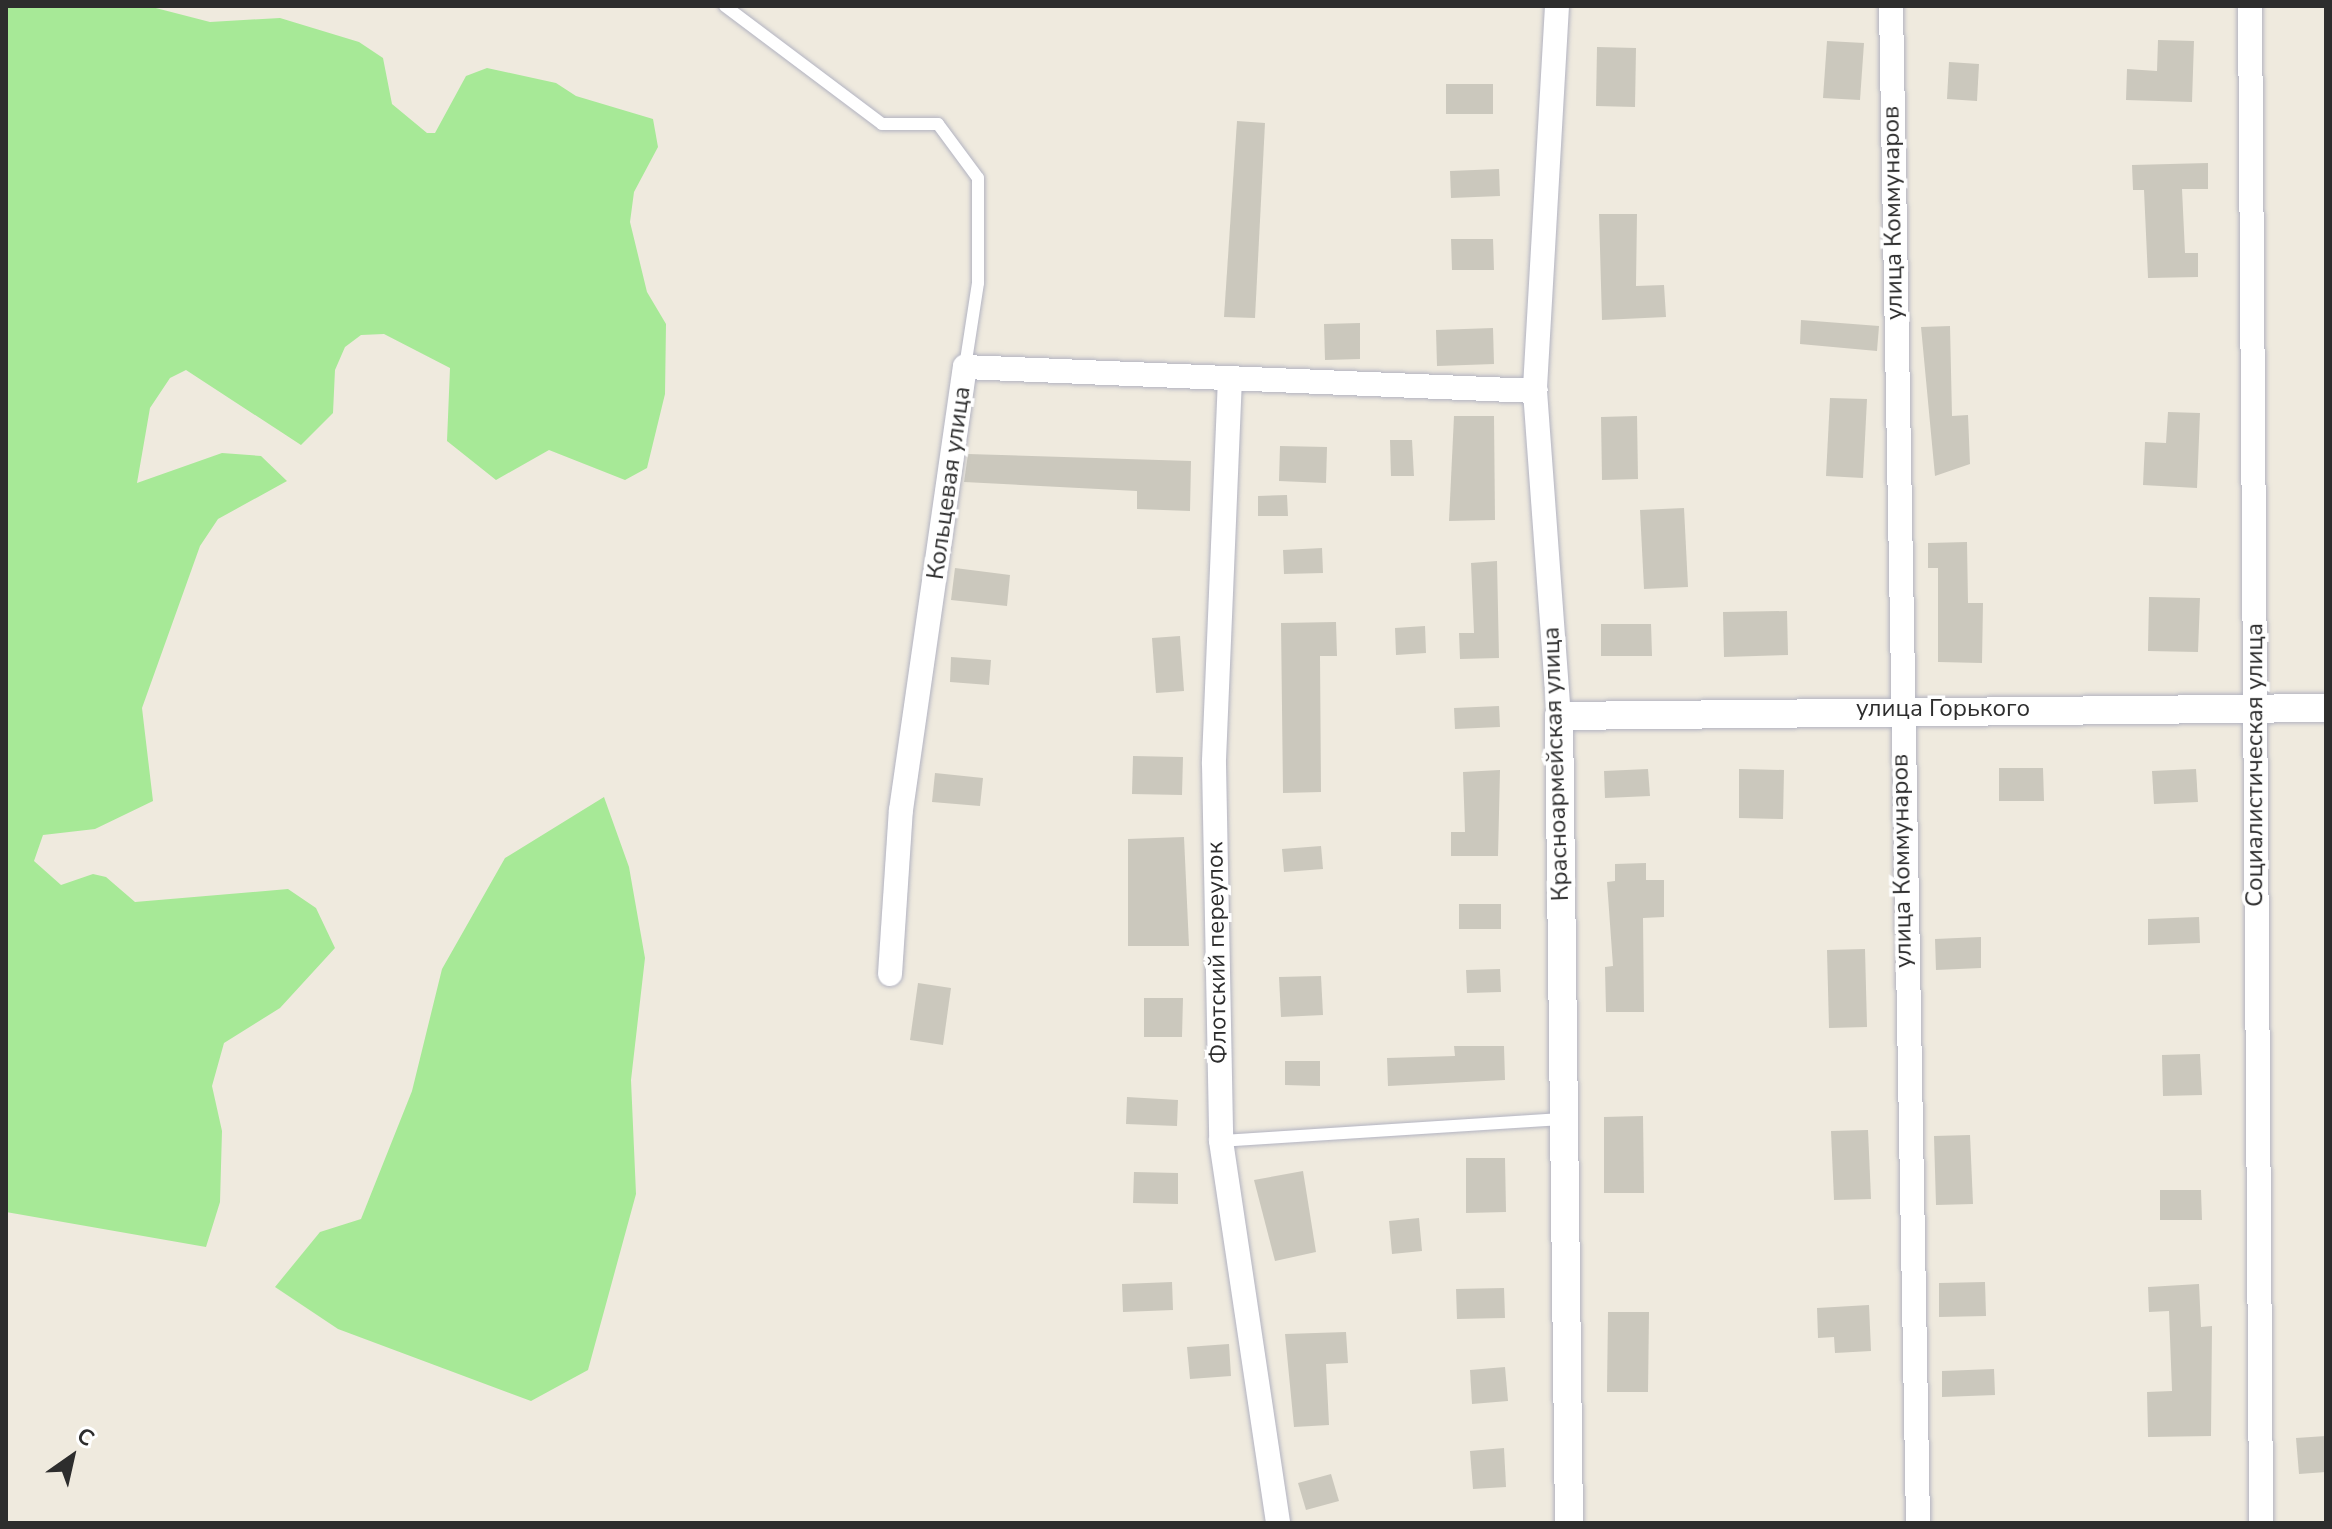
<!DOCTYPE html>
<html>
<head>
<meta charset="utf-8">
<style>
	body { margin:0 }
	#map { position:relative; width:2332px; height:1529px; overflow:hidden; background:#efeade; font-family:"Nunito Sans",sans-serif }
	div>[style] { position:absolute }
	.green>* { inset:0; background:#a7e997 }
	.building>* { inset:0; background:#cbc8bd }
	.roads { filter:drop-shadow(0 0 2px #b2b3c1) drop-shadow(0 0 2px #b2b3c1) }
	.service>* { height:12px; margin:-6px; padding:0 6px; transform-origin:6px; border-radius:6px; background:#fff }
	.minor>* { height:24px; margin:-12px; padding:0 12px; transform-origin:12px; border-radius:12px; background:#fff }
	.tertiary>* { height:28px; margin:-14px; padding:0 14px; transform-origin:14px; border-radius:14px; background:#fff }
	span { translate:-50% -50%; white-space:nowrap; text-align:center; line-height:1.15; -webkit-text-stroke:7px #fff; paint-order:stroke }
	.street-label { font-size:24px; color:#2d2d2d }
	.frame { position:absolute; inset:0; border:8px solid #2d2d2d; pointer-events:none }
	.north { position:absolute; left:32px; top:1417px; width:80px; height:80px; -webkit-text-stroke:6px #fff; paint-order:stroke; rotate:34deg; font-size:22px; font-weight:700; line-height:32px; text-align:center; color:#2d2d2d }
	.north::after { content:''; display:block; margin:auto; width:28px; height:36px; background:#2d2d2d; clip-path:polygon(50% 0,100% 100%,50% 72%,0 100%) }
</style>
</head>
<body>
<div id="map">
	<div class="green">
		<div style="clip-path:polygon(6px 6px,148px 6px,210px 22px,280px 18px,359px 42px,383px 58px,392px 104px,427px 133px,435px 133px,466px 76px,487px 68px,556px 83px,576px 96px,653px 119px,658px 147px,634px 192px,630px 222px,647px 292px,666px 324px,665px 394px,647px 468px,625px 480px,549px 450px,496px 480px,447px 441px,450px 368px,384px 334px,361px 335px,345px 347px,335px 370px,333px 413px,301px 445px,186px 370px,170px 378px,150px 408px,137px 483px,222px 453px,261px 456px,287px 481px,218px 519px,200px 546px,142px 708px,153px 801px,95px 829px,43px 835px,34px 861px,61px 885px,93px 874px,106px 877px,135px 902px,288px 889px,316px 908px,335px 948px,280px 1008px,224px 1043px,212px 1086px,222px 1131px,220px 1202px,206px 1247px,6px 1212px)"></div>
		<div style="clip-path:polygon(604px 797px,629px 867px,645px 958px,631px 1080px,636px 1194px,588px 1370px,531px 1401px,338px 1329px,275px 1287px,320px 1232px,361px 1219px,412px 1091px,442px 969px,505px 858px)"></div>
	</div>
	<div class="building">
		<div style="clip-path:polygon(2158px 40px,2194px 41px,2192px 102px,2126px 100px,2127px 69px,2157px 71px)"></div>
		<div style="clip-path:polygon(1827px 41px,1864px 43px,1860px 100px,1823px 98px)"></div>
		<div style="clip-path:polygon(1597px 47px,1636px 48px,1635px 107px,1596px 106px)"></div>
		<div style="clip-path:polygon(1949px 62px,1979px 64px,1977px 101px,1947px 99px)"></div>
		<div style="clip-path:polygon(1446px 84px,1493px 84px,1493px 114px,1446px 114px)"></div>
		<div style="clip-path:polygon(1237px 121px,1265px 123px,1255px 318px,1224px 317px)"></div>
		<div style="clip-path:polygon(2208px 163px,2208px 189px,2182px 189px,2185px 253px,2198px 253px,2198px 277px,2148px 278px,2144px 190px,2133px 190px,2132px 165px)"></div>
		<div style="clip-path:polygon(1499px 169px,1500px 196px,1451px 198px,1450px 171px)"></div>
		<div style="clip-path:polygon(1599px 214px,1637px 214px,1636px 286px,1664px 285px,1666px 317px,1602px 320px)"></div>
		<div style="clip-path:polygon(1451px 239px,1493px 239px,1494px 270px,1452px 270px)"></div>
		<div style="clip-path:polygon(1801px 320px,1879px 326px,1877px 351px,1800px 344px)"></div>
		<div style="clip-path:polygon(1360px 323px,1360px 359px,1325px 360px,1324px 324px)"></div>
		<div style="clip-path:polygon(1950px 326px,1952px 416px,1968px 415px,1970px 464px,1935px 476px,1921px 327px)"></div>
		<div style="clip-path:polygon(1493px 328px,1494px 364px,1437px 366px,1436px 330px)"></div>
		<div style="clip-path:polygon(1830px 398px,1867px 399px,1863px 478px,1826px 476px)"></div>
		<div style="clip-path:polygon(2168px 412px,2200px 413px,2197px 488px,2143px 485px,2145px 442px,2166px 443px)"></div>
		<div style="clip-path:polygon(1454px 416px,1494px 416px,1495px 520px,1449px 521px)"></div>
		<div style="clip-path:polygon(1637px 416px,1638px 479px,1602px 480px,1601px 417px)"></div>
		<div style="clip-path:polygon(1390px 440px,1412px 440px,1414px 476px,1391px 476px)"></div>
		<div style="clip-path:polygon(1280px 446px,1327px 447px,1326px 483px,1279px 481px)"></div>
		<div style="clip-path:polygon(968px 454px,1191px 461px,1190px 511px,1137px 509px,1137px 491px,964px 482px)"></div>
		<div style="clip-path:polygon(1287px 495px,1288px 516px,1258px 516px,1258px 496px)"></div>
		<div style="clip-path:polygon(1684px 508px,1688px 587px,1644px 589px,1640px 510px)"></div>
		<div style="clip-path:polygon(1967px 542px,1968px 603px,1983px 603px,1982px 663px,1938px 662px,1938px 568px,1928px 568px,1928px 543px)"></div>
		<div style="clip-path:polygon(1322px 548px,1323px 573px,1284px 574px,1283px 550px)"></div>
		<div style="clip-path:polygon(1497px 561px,1499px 658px,1460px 659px,1459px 633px,1474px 633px,1471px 563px)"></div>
		<div style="clip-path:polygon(955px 568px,1010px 575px,1007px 606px,951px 600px)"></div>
		<div style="clip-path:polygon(2149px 597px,2200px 598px,2198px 652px,2148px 651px)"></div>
		<div style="clip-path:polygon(1787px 611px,1788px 655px,1724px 657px,1723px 612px)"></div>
		<div style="clip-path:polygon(1336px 622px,1337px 656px,1320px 656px,1321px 792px,1283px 793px,1281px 623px)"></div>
		<div style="clip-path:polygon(1601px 624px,1651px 624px,1652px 656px,1601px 656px)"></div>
		<div style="clip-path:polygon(1425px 626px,1426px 653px,1396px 655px,1395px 628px)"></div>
		<div style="clip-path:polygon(1180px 636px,1184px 691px,1156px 693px,1152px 638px)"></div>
		<div style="clip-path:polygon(951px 657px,991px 660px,989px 685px,950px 682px)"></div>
		<div style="clip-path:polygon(1499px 706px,1500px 727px,1455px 729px,1454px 708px)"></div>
		<div style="clip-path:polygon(1133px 756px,1183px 757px,1182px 795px,1132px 794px)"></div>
		<div style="clip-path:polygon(1999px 768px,2043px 768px,2044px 801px,1999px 801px)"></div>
		<div style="clip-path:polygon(1648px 769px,1650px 796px,1605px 798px,1604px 771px)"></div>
		<div style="clip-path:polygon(1739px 769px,1784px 770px,1783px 819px,1739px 818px)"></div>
		<div style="clip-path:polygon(2196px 769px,2198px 802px,2154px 804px,2152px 771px)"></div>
		<div style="clip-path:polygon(1500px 770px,1498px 856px,1451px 856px,1451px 832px,1465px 832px,1463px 772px)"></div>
		<div style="clip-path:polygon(935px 773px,983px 778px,980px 806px,932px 802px)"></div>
		<div style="clip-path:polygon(1184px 837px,1189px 946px,1128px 946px,1128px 839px)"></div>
		<div style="clip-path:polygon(1321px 846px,1323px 869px,1284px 872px,1282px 849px)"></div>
		<div style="clip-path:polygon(1646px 863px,1646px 880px,1664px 880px,1664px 917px,1643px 918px,1644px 1012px,1606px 1012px,1605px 967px,1613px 966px,1607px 882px,1615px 881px,1615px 864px)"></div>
		<div style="clip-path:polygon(1459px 904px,1501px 904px,1501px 929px,1459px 929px)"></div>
		<div style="clip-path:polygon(2199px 917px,2200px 943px,2148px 945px,2148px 919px)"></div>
		<div style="clip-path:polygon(1981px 937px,1981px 968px,1936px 970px,1935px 939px)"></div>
		<div style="clip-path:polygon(1865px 949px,1867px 1027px,1829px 1028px,1827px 950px)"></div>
		<div style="clip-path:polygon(1500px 969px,1501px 992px,1467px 993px,1466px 970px)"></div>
		<div style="clip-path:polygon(1321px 976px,1323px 1015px,1281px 1017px,1279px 977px)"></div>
		<div style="clip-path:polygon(918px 983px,951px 988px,943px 1045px,910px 1040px)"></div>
		<div style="clip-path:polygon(1144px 998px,1183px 998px,1182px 1037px,1144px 1037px)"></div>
		<div style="clip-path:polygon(1454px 1046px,1504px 1046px,1505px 1080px,1388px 1086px,1387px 1058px,1455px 1056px)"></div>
		<div style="clip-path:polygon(2200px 1054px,2202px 1095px,2163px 1096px,2162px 1055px)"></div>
		<div style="clip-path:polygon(1285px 1061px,1320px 1061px,1320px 1086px,1285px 1085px)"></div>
		<div style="clip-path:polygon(1127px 1097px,1178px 1100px,1177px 1126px,1126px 1124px)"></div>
		<div style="clip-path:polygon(1643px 1116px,1644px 1193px,1604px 1193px,1604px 1117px)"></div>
		<div style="clip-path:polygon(1868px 1130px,1871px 1199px,1834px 1200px,1831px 1131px)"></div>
		<div style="clip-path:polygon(1970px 1135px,1973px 1204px,1936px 1205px,1934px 1136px)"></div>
		<div style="clip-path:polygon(1466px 1158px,1505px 1158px,1506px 1212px,1466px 1213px)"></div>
		<div style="clip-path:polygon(1303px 1171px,1316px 1252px,1275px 1261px,1254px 1180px)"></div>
		<div style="clip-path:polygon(1134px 1172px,1178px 1173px,1178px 1204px,1133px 1203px)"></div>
		<div style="clip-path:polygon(2160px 1190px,2201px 1190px,2202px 1220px,2160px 1220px)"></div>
		<div style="clip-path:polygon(1419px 1218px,1422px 1251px,1392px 1254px,1389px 1221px)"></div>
		<div style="clip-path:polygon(1172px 1282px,1173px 1310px,1123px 1312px,1122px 1284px)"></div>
		<div style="clip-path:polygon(1985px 1282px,1986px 1316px,1939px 1317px,1939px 1283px)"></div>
		<div style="clip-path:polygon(2199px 1284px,2201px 1327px,2212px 1326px,2211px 1436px,2148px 1437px,2147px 1392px,2172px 1391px,2169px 1311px,2149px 1312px,2148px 1287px)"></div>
		<div style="clip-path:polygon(1504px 1288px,1505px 1318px,1457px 1319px,1456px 1289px)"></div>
		<div style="clip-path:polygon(1869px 1305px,1871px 1351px,1835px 1353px,1834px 1337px,1818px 1338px,1817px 1308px)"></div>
		<div style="clip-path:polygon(1608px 1312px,1649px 1312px,1648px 1392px,1607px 1392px)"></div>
		<div style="clip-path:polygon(1346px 1332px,1348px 1363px,1326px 1364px,1329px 1425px,1294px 1427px,1285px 1334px)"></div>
		<div style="clip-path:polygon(1229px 1344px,1231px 1376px,1190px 1379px,1187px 1347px)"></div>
		<div style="clip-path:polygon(1505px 1367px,1508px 1401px,1472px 1404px,1470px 1370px)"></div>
		<div style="clip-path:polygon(1994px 1369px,1995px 1395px,1942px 1397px,1942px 1371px)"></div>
		<div style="clip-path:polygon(2326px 1436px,2326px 1472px,2299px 1474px,2296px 1438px)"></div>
		<div style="clip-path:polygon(1504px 1448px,1506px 1487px,1473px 1489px,1470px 1451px)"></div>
		<div style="clip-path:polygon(1331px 1474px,1339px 1501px,1306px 1510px,1298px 1483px)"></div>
	</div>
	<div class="roads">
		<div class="service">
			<div style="left:725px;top:6px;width:196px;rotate:36.9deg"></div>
			<div style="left:882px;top:124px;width:56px"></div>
			<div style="left:938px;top:124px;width:67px;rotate:53.5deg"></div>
			<div style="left:978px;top:178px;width:105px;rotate:90deg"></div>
			<div style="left:978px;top:283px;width:85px;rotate:98.8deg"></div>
			<div style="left:1221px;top:1141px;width:343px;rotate:-3.7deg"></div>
		</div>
		<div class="minor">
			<div style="left:1557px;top:6px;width:386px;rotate:93.3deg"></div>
			<div style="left:1535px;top:391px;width:326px;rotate:85.8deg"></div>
			<div style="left:1891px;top:6px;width:1517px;rotate:88.98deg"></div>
			<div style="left:2250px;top:6px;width:1517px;rotate:89.58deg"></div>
			<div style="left:1230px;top:378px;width:386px;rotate:92.4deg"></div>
			<div style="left:1214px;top:764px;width:377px;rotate:88.9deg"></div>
			<div style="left:1221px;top:1141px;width:386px;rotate:81.5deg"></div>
			<div style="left:890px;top:974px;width:164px;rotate:-86.2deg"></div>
			<div style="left:901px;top:810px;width:448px;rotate:-81.8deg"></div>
			<div style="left:965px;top:367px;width:571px;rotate:2.41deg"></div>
		</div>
		<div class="tertiary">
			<div style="left:1569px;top:1523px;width:807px;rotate:-90.71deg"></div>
			<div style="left:1559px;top:716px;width:767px;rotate:-0.6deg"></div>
		</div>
	</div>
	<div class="street-label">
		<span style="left:1893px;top:213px;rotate:-91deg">улица Коммунаров</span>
		<span style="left:949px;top:483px;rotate:-82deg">Кольцевая улица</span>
		<span style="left:1943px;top:709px">улица Горького</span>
		<span style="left:1556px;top:764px;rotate:-92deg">Красноармейская улица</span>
		<span style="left:2255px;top:765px;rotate:-90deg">Социалистическая улица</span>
		<span style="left:1902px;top:861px;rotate:-91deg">улица Коммунаров</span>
		<span style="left:1217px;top:953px;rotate:-91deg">Флотский переулок</span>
	</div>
	<div class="frame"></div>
	<div class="north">С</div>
</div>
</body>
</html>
